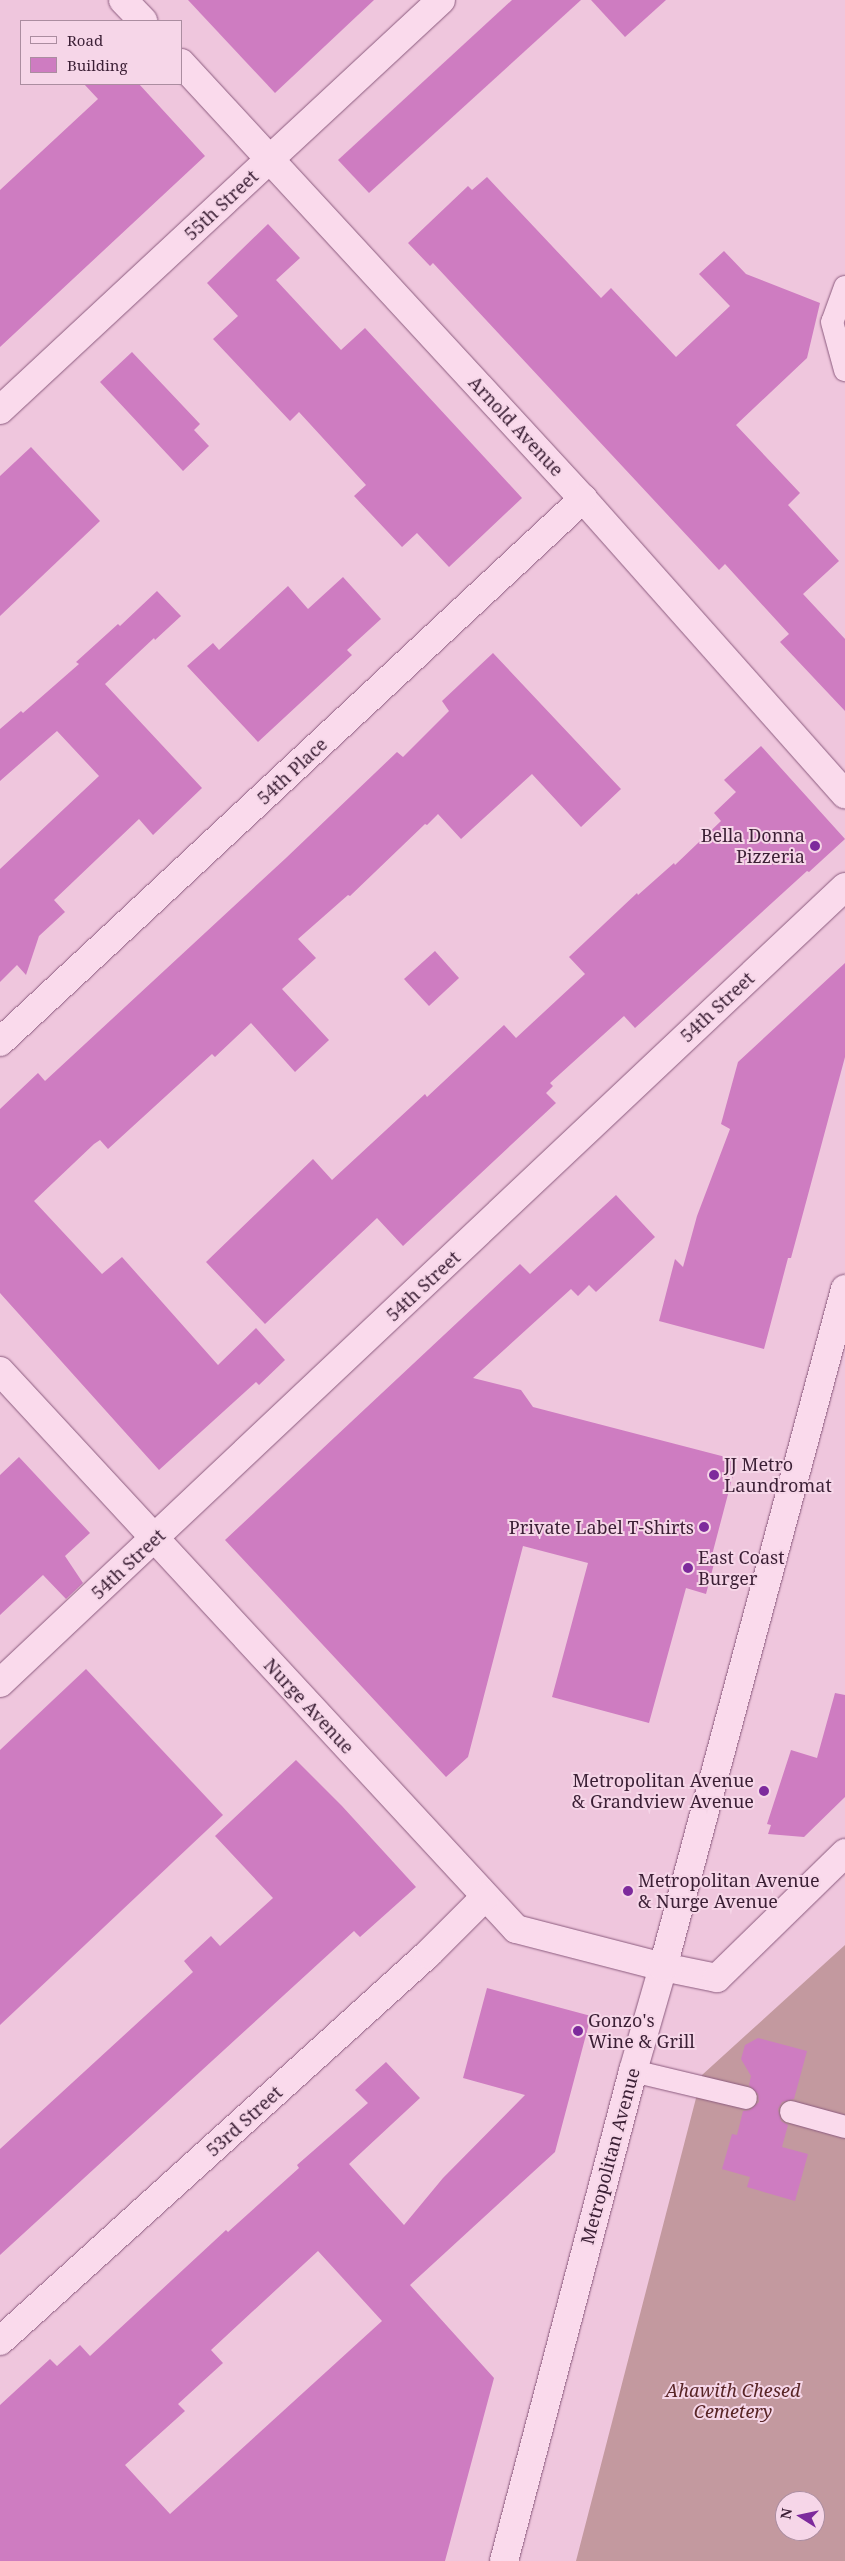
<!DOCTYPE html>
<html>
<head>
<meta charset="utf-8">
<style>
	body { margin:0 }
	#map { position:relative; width:845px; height:2561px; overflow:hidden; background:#efc6dd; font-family:"Noto Serif",serif }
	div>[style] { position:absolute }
	.cemetery>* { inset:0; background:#c3999f }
	.building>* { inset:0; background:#ce7cc1 }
	.roads { filter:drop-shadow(0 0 1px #8b5b7e) drop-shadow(0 0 1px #8b5b7e) }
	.lane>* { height:22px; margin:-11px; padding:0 11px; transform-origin:11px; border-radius:11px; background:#fadaec }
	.street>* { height:28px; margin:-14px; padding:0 14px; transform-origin:14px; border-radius:14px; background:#fadaec }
	.secondary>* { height:28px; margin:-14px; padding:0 14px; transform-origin:14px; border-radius:14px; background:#fadaec }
	.dots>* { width:14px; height:14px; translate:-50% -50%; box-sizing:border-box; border:2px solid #f6d6e8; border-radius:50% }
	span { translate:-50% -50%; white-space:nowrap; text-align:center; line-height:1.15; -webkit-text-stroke:4px #f6d6e8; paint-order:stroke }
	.street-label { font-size:18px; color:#3b1f35 }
	.poi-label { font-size:18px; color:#3b1f35 }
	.right { translate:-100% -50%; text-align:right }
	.left { translate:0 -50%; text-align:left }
	.park-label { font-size:18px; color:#582526; font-style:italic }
	.legend { position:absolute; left:20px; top:20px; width:162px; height:65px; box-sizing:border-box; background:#f6d6e8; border:1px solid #ab8da0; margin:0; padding:6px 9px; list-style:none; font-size:15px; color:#3b1f35 }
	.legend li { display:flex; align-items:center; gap:10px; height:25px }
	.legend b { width:25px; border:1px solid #ab8da0 }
	.north { position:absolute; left:775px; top:2491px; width:50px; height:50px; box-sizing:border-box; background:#f6d6e8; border:1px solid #ab8da0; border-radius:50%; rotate:280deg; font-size:14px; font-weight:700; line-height:20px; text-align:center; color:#3b1f35 }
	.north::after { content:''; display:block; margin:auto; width:18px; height:22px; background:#7d2a9c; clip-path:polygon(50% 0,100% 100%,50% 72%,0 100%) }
</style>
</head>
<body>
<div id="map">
	<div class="cemetery">
		<div style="clip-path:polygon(evenodd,845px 1945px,845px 2561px,576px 2561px,702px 2075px,845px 1945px,785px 2501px,815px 2501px,815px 2531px,785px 2531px,785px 2501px)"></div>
	</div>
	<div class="building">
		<div style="clip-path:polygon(188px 0,374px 0,275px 93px)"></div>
		<div style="clip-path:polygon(512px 0,581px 0,369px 193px,338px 160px)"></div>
		<div style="clip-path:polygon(591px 0,666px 0,625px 37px)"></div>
		<div style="clip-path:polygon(84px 84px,139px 84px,205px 156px,0 347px,0 190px,98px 99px)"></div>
		<div style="clip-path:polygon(487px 177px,601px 298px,611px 288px,676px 357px,730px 306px,699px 274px,724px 251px,746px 274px,820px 303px,807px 358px,736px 425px,800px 493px,788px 505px,839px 561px,803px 594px,845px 639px,845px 711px,780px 642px,789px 634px,725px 564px,719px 570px,433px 263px,430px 266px,408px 243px,468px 186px,472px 190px)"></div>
		<div style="clip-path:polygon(268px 224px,300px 258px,276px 280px,341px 350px,365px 328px,522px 498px,449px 567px,417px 533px,402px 547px,354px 496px,366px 485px,299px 412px,290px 421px,213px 339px,238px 316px,207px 283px)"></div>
		<div style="clip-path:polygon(132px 352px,200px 424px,194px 430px,209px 446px,183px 471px,100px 382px)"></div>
		<div style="clip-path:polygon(31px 447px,100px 521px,0 616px,0 476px)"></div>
		<div style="clip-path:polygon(343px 577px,381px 619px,347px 650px,352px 655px,258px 742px,187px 666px,213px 643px,219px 650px,288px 586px,308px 609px)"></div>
		<div style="clip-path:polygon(157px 591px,181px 616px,155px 640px,154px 638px,105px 684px,202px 788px,153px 835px,139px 819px,54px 900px,65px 912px,39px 936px,26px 975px,17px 965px,0 982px,0 869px,99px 776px,57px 731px,0 781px,0 729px,21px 711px,23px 713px,79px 664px,76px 662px,118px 624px,120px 626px)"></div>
		<div style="clip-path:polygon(493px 653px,621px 789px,581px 827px,532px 774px,461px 839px,438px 814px,427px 825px,425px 824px,350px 896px,348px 895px,298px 939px,316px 958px,282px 989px,329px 1040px,295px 1072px,251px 1023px,215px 1057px,212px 1054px,108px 1149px,100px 1140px,94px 1144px,34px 1201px,102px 1274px,122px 1257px,218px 1365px,256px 1328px,285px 1360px,259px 1385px,256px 1382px,159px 1470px,0 1293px,0 1109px,38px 1073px,45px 1081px,286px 858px,397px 752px,403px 757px,449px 711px,442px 701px)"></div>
		<div style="clip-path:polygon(761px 746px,845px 839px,809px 872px,807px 871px,635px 1028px,624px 1016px,550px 1083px,553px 1086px,546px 1093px,556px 1103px,403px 1246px,377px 1218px,265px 1324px,206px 1262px,313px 1159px,332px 1180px,425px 1094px,427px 1097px,504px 1025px,516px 1038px,585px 974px,569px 957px,637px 893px,638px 895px,674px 863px,675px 865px,721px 821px,714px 813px,736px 792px,724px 780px)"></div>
		<div style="clip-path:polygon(435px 951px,459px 978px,429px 1006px,404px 979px)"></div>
		<div style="clip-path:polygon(845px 963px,845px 1057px,791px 1258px,788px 1258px,764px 1349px,659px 1321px,675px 1259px,683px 1267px,697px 1216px,730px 1129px,721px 1124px,738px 1062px)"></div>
		<div style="clip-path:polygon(616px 1195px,655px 1237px,596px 1292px,589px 1285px,578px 1296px,571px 1289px,473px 1378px,521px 1390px,533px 1407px,737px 1460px,712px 1555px,716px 1556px,706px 1594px,686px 1588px,649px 1723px,552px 1697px,588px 1563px,523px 1546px,468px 1757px,446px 1777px,225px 1540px,520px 1264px,530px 1274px)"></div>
		<div style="clip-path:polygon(19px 1457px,90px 1533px,65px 1556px,83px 1583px,66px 1599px,43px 1575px,0 1615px,0 1475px)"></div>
		<div style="clip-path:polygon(86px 1669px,223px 1815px,0 2025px,0 1750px)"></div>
		<div style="clip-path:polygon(835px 1693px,845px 1695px,845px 1797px,804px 1837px,768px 1834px,771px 1825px,767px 1824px,791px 1750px,817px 1758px)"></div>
		<div style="clip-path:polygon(296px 1760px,342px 1806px,416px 1887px,360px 1937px,354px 1931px,0 2255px,0 2149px,193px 1972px,184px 1961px,211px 1936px,220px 1946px,273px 1898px,215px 1836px)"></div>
		<div style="clip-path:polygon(evenodd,487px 1988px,591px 2016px,555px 2152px,410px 2285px,494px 2378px,445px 2561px,0 2561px,0 2405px,50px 2359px,57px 2366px,80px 2345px,90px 2356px,226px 2230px,228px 2232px,299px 2168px,297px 2165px,368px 2103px,355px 2090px,386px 2062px,420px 2098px,349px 2164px,404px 2225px,443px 2178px,525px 2095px,463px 2078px,487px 1988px,318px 2251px,382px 2321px,170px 2514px,125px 2465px,185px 2411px,178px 2404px,223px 2363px,211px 2350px,318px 2251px)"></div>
		<div style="clip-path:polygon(758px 2038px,807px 2051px,794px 2099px,782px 2102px,778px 2109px,781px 2121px,788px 2125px,782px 2147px,808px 2154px,795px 2201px,747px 2187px,750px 2177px,722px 2169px,732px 2134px,737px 2135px,743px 2111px,750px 2110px,759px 2102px,758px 2094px,749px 2085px,751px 2076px,741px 2059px,745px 2045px)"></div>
	</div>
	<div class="roads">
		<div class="lane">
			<div style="left:845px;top:287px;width:37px;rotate:110deg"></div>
			<div style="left:832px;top:322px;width:50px;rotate:74.8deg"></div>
			<div style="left:633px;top:2071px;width:116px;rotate:13.4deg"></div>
			<div style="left:791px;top:2112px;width:56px;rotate:15.5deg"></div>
		</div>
		<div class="street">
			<div style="left:123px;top:0;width:29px;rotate:46deg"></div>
			<div style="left:181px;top:63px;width:593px;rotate:47.32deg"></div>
			<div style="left:583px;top:499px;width:395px;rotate:48.4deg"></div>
			<div style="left:0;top:410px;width:602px;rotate:-42.91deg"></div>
			<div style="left:0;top:1042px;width:797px;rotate:-42.97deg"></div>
			<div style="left:0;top:1371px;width:760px;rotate:47.24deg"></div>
			<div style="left:516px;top:1929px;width:152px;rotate:14.5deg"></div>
			<div style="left:663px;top:1967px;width:55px;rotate:11.5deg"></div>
			<div style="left:717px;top:1978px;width:179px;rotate:-44.3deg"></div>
			<div style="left:0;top:1683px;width:1161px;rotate:-43.29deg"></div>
			<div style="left:0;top:2341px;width:577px;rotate:-42.12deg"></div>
			<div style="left:428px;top:1954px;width:81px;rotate:-45deg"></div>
		</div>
		<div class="secondary">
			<div style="left:504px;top:2561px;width:507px;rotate:-75.25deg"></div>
			<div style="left:633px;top:2071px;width:108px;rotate:-73.9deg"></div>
			<div style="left:663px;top:1967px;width:702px;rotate:-74.97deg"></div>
		</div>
	</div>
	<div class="dots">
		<div style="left:815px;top:846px;background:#7d2a9c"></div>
		<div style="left:714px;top:1475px;background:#7d2a9c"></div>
		<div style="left:704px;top:1527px;background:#7d2a9c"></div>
		<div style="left:688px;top:1568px;background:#7d2a9c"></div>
		<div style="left:764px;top:1791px;background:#7d2a9c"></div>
		<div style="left:628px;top:1891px;background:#7d2a9c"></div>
		<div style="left:578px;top:2031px;background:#7d2a9c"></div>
	</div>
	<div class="street-label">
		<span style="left:221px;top:205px;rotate:-43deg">55th Street</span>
		<span style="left:516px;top:426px;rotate:47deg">Arnold Avenue</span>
		<span style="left:292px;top:771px;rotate:-43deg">54th Place</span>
		<span style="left:717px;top:1007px;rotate:-43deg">54th Street</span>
		<span style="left:423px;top:1286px;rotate:-43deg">54th Street</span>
		<span style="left:128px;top:1564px;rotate:-43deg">54th Street</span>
		<span style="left:309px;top:1706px;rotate:47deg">Nurge Avenue</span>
		<span style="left:244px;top:2121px;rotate:-42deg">53rd Street</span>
		<span style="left:610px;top:2156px;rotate:-75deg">Metropolitan Avenue</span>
	</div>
	<div class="poi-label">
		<span class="right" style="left:805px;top:846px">Bella Donna<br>Pizzeria</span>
		<span class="left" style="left:724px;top:1475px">JJ Metro<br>Laundromat</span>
		<span class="right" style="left:694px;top:1527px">Private Label T-Shirts</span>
		<span class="left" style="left:698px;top:1568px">East Coast<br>Burger</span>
		<span class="right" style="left:754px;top:1791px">Metropolitan Avenue<br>&amp; Grandview Avenue</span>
		<span class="left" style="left:638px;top:1891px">Metropolitan Avenue<br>&amp; Nurge Avenue</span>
		<span class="left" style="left:588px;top:2031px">Gonzo's<br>Wine &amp; Grill</span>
	</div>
	<div class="park-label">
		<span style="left:733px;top:2401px">Ahawith Chesed<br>Cemetery</span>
	</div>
	<ul class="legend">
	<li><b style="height:6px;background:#fadaec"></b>Road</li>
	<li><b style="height:14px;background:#ce7cc1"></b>Building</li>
	</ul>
	<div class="north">N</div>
</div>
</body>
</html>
